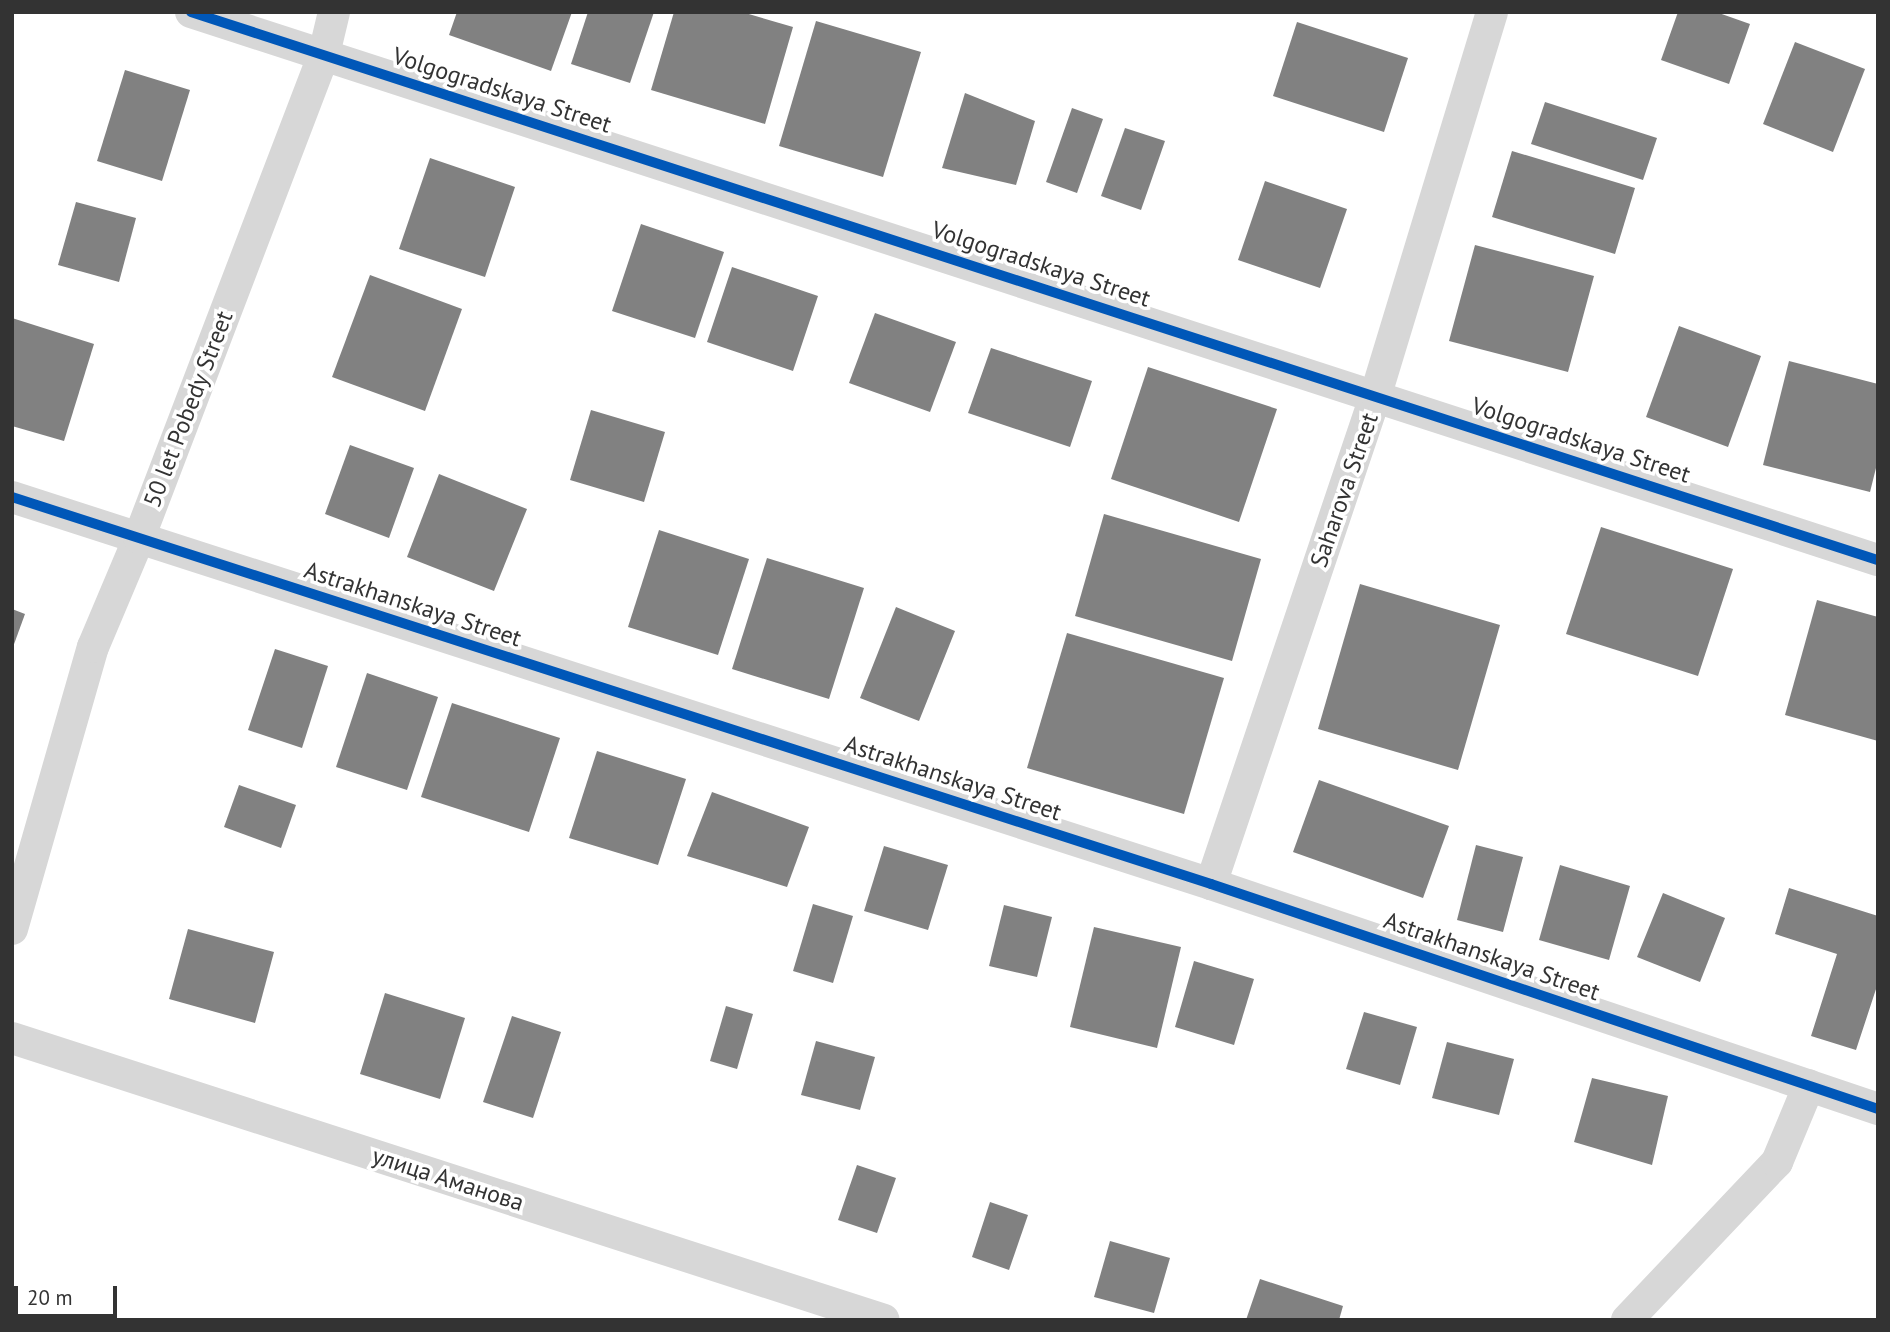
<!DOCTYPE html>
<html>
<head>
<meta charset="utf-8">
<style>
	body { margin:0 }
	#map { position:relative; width:1890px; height:1332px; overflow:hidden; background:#fff; font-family:"PT Sans",sans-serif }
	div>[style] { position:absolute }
	.building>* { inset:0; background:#818181 }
	.street>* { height:32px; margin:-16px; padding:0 16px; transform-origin:16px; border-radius:16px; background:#d7d7d7 }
	.cycleway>* { height:10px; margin:-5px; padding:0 5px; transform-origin:5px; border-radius:5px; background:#0057b8 }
	span { translate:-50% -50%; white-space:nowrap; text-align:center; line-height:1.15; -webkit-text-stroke:7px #fff; paint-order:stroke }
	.street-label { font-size:24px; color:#333 }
	.frame { position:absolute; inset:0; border:14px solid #333; pointer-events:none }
	.scale { position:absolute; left:14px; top:1286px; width:103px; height:32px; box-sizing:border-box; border:4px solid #333; border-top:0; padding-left:9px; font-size:21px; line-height:24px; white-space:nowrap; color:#333; -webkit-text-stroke:5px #fff; paint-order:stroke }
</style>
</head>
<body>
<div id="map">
	<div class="building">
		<div style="clip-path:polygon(457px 12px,572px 12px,551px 71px,449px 35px)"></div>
		<div style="clip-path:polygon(588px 12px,654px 12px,630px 83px,571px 64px)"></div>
		<div style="clip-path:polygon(674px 12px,742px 12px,793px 27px,765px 124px,651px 90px)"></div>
		<div style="clip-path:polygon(1678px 12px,1716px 12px,1750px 24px,1729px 84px,1661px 60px)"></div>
		<div style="clip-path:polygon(816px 21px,921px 52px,883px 177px,779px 146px)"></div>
		<div style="clip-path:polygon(1297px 22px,1408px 58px,1384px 132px,1273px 96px)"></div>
		<div style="clip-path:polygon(1795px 42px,1865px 69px,1833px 152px,1763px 124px)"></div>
		<div style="clip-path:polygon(125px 70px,190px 90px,162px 181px,97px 161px)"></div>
		<div style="clip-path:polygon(965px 93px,1035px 121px,1016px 185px,942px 168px)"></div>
		<div style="clip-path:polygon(1545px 102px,1657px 138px,1643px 180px,1531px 144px)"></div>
		<div style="clip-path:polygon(1072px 108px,1103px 119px,1077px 193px,1046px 182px)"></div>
		<div style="clip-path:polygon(1125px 128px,1165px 141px,1141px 210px,1101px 196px)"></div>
		<div style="clip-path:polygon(1512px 151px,1635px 188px,1615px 254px,1492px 217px)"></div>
		<div style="clip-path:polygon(430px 158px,515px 187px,485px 277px,399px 249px)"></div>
		<div style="clip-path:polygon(1265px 181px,1347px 209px,1320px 288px,1238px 260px)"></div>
		<div style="clip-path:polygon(76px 202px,136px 218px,119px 282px,58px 265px)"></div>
		<div style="clip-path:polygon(641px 224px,724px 252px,695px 338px,612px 311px)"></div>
		<div style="clip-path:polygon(1475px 245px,1594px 276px,1568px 372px,1449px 341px)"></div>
		<div style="clip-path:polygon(732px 267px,818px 296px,793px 371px,707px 342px)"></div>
		<div style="clip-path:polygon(370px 275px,462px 309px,425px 411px,332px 377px)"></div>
		<div style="clip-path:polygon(875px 313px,956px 342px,930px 412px,849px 383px)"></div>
		<div style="clip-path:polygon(12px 318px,94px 344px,64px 441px,12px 426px)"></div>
		<div style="clip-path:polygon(1679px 326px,1761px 356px,1728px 447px,1646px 417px)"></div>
		<div style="clip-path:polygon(991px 348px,1092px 381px,1070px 447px,968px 413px)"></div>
		<div style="clip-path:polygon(1789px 361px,1878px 384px,1878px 460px,1870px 492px,1763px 465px)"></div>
		<div style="clip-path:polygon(1148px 367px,1277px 409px,1239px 522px,1111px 479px)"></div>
		<div style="clip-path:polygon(591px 410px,665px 432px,644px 502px,570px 480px)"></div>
		<div style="clip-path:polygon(350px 445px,414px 468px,389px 538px,325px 514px)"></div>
		<div style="clip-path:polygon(439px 474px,527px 509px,494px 591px,407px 557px)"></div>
		<div style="clip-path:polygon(1104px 514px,1261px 559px,1232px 661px,1075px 616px)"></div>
		<div style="clip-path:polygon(1601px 527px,1733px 569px,1698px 676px,1566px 634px)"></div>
		<div style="clip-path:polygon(659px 530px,749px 559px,718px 655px,628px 627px)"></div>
		<div style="clip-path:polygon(767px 558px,864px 588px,829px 699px,732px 669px)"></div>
		<div style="clip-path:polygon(1360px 584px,1500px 625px,1458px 770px,1318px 729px)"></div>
		<div style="clip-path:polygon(1817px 600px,1878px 617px,1878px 741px,1785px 715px)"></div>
		<div style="clip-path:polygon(896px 607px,955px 631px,919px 721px,860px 698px)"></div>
		<div style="clip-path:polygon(12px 609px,25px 614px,13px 647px,12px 647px)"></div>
		<div style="clip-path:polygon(1067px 633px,1224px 678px,1184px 814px,1027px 768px)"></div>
		<div style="clip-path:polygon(275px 649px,328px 666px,302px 748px,248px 730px)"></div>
		<div style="clip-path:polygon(367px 673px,438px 697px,407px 790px,336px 767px)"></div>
		<div style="clip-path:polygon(452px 703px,560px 738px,529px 832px,421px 797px)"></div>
		<div style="clip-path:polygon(597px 751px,686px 779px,658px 865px,569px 838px)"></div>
		<div style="clip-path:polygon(1319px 780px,1449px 826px,1423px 898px,1293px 852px)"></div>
		<div style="clip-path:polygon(239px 785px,296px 805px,281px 848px,224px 827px)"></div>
		<div style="clip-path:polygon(712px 792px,809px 827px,787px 887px,687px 856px)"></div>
		<div style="clip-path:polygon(1476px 845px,1523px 857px,1503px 932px,1457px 920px)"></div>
		<div style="clip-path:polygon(884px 846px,948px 865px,928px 930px,864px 911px)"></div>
		<div style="clip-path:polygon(1560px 865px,1630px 886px,1609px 960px,1539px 940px)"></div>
		<div style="clip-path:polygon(1789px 888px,1878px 916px,1878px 983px,1856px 1050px,1811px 1036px,1837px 954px,1775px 934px)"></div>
		<div style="clip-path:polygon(1663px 893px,1725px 918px,1700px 982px,1637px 957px)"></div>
		<div style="clip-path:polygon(813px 904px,853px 916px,833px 983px,793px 971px)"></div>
		<div style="clip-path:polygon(1004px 905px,1052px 917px,1037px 977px,989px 966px)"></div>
		<div style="clip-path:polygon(1094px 927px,1181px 947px,1157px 1048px,1070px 1027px)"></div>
		<div style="clip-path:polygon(188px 929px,274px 952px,255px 1023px,169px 999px)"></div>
		<div style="clip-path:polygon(1194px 961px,1254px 979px,1234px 1045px,1175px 1027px)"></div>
		<div style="clip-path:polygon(385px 993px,465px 1018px,440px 1099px,360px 1074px)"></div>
		<div style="clip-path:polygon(726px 1006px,753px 1014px,737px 1069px,710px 1061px)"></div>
		<div style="clip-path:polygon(1364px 1012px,1417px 1027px,1400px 1085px,1346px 1069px)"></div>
		<div style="clip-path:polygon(512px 1016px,561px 1032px,533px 1118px,483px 1102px)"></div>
		<div style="clip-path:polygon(816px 1041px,875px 1057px,860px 1110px,801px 1095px)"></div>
		<div style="clip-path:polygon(1447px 1042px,1514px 1059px,1499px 1115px,1432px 1098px)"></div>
		<div style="clip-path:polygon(1592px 1078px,1668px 1096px,1652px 1165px,1574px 1142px)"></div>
		<div style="clip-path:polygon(857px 1165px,896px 1178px,877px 1233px,838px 1220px)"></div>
		<div style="clip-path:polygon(990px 1202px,1028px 1215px,1009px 1270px,972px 1257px)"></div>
		<div style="clip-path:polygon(1110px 1241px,1170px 1258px,1154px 1313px,1094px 1297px)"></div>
		<div style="clip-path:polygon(1260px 1279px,1343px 1306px,1339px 1320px,1246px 1320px)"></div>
	</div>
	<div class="street">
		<div style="left:191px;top:12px;width:1774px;rotate:18deg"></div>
		<div style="left:12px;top:497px;width:1260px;rotate:17.89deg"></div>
		<div style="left:1211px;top:884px;width:704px;rotate:18.64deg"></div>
		<div style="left:1211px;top:884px;width:517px;rotate:-71.39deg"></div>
		<div style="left:1376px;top:394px;width:399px;rotate:-73.1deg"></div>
		<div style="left:12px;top:929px;width:293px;rotate:-74deg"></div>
		<div style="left:93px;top:647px;width:118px;rotate:-67.1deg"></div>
		<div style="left:139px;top:538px;width:518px;rotate:-69.08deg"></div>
		<div style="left:324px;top:54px;width:43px;rotate:-76.6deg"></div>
		<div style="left:12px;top:1038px;width:916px;rotate:17.92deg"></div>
		<div style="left:1627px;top:1320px;width:218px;rotate:-46.5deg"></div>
		<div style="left:1777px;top:1162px;width:83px;rotate:-67.4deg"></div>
	</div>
	<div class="cycleway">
		<div style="left:191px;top:12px;width:1774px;rotate:18deg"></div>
		<div style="left:12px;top:497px;width:1260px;rotate:17.89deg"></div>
		<div style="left:1211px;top:884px;width:704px;rotate:18.64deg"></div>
	</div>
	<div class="street-label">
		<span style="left:502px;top:90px;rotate:18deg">Volgogradskaya Street</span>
		<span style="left:1041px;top:264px;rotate:18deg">Volgogradskaya Street</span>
		<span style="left:188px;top:409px;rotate:-69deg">50 let Pobedy Street</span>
		<span style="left:1581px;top:440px;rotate:18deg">Volgogradskaya Street</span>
		<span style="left:1344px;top:490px;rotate:-71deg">Saharova Street</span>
		<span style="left:413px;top:604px;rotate:18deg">Astrakhanskaya Street</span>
		<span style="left:953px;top:778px;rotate:18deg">Astrakhanskaya Street</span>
		<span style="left:1492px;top:956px;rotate:19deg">Astrakhanskaya Street</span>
		<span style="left:448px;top:1179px;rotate:18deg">улица Аманова</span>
	</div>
	<div class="frame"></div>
	<div class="scale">20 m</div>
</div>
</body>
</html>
